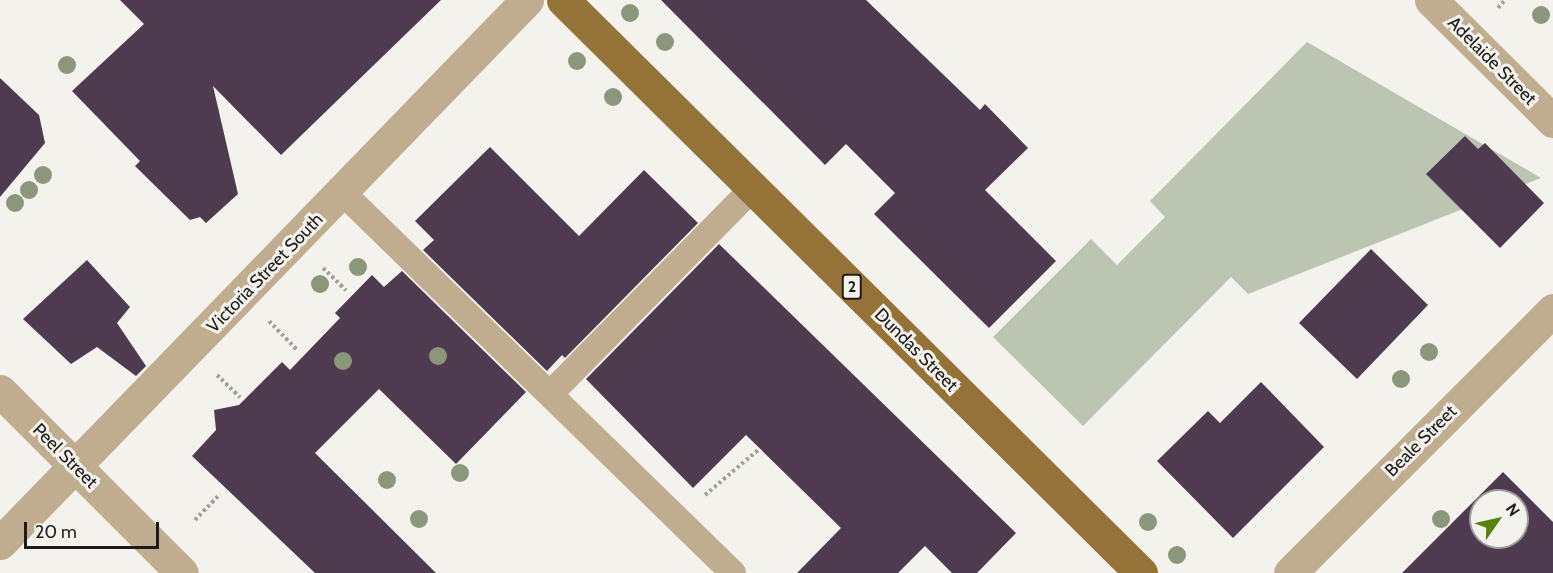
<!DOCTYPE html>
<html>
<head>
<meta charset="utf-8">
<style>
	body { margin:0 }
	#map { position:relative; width:1553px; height:573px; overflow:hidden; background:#f3f2ec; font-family:Cabin,sans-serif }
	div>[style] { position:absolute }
	.green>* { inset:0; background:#bcc4b2 }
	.building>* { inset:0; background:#4e3b50 }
	.path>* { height:4px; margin-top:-2px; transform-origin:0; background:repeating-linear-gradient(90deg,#a1a09c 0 3px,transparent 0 6px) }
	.service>* { height:26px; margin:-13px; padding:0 13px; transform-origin:13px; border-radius:13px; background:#c0ad8f }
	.minor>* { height:33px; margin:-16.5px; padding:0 16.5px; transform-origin:16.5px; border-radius:16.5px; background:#c0ad8f }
	.primary>* { height:33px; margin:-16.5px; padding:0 16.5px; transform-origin:16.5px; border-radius:16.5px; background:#957338 }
	.trees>* { width:18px; height:18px; margin:-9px; border-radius:50%; background:#8c967a }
	span { translate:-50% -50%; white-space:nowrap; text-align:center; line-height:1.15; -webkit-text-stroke:6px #f3f2ec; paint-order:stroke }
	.shield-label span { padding:2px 4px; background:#f3f2ec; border:2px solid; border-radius:4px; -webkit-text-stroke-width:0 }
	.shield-label { font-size:16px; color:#1d1c1a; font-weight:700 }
	.street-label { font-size:18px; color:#1d1c1a }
	.north { position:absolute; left:1469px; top:489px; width:60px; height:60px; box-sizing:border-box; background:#f3f2ec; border:2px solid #9d9c98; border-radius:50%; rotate:56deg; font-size:16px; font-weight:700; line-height:24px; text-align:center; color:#1d1c1a }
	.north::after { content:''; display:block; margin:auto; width:21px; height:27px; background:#56820e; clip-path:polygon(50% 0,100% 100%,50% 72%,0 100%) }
	.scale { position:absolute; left:24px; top:522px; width:135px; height:27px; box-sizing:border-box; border:3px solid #1d1c1a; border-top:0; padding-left:8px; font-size:18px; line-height:21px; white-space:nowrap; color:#1d1c1a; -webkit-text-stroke:4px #f3f2ec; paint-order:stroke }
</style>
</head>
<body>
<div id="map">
	<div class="green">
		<div style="clip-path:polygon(1307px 42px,1541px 178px,1248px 294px,1231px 277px,1083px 426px,993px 337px,1091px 239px,1117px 265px,1165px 217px,1150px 201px)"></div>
	</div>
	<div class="building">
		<div style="clip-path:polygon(120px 0,441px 0,281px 155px,213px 86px,238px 194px,206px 223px,200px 217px,190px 220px,135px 166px,140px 161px,72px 91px,144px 24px)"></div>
		<div style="clip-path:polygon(661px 0,866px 0,980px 110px,985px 104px,1028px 148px,985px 190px,1056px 261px,989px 328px,874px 214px,895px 193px,846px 144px,825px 165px)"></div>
		<div style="clip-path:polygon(0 78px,39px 115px,45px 143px,0 197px)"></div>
		<div style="clip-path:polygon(1465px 136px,1478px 149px,1485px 143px,1544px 203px,1500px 248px,1426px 174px)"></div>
		<div style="clip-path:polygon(490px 147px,579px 236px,644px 170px,698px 223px,565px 358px,562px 355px,547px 371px,423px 250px,434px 240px,415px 221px)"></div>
		<div style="clip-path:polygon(719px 244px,1016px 533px,977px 573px,952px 573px,925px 546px,898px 573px,797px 573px,841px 528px,746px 435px,693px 488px,586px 379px)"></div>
		<div style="clip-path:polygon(1371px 249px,1428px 305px,1357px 379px,1299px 323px)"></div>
		<div style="clip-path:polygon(87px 260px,130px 307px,117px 323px,146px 366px,136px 376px,97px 347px,71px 364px,23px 319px)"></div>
		<div style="clip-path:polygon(402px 271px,526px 392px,456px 464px,379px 389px,315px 453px,436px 573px,315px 573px,192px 456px,216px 430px,214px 410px,239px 405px,282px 362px,290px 370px,340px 318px,335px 313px,372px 275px,384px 287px)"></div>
		<div style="clip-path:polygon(1261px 382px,1324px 447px,1233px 538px,1157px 461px,1208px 411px,1220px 423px)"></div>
		<div style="clip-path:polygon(evenodd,1503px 472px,1553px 522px,1553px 573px,1402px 573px,1503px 472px,1481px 501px,1517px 501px,1517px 537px,1481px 537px,1481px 501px)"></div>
	</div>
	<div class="path">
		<div style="left:1498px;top:8px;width:11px;rotate:-49deg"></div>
		<div style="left:323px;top:268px;width:32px;rotate:44deg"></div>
		<div style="left:269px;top:321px;width:42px;rotate:46deg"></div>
		<div style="left:217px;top:375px;width:32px;rotate:44deg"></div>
		<div style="left:705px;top:495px;width:70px;rotate:-40.3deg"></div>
		<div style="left:195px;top:520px;width:36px;rotate:-46deg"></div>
	</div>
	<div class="service">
		<div style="left:342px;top:192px;width:546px;rotate:44.26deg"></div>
		<div style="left:550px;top:394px;width:289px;rotate:-45.4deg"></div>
	</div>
	<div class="minor">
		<div style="left:1431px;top:0;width:172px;rotate:44.8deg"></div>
		<div style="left:0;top:391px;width:257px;rotate:45deg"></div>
		<div style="left:0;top:543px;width:757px;rotate:-45.86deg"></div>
		<div style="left:1290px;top:573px;width:372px;rotate:-45deg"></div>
	</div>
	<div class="primary">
		<div style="left:563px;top:0;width:814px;rotate:44.75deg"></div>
	</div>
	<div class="trees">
		<div style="left:630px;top:13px"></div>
		<div style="left:1541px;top:15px"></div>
		<div style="left:665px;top:42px"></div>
		<div style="left:577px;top:61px"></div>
		<div style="left:67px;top:65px"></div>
		<div style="left:613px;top:97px"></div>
		<div style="left:43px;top:175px"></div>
		<div style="left:29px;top:190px"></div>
		<div style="left:15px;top:203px"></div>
		<div style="left:358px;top:267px"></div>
		<div style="left:320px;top:284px"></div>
		<div style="left:1429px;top:352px"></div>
		<div style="left:438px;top:356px"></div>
		<div style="left:343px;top:361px"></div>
		<div style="left:1401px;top:379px"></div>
		<div style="left:460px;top:473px"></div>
		<div style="left:387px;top:480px"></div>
		<div style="left:419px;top:519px"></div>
		<div style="left:1441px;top:519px"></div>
		<div style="left:1148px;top:522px"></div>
		<div style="left:1177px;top:555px"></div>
	</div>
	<div class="shield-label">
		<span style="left:852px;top:287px">2</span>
	</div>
	<div class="street-label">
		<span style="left:1492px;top:61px;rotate:45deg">Adelaide Street</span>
		<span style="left:265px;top:273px;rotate:-46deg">Victoria Street South</span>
		<span style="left:916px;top:350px;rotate:45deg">Dundas Street</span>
		<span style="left:1421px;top:441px;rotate:-45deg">Beale Street</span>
		<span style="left:65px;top:456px;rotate:45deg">Peel Street</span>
	</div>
	<div class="north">N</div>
	<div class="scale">20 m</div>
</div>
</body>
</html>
